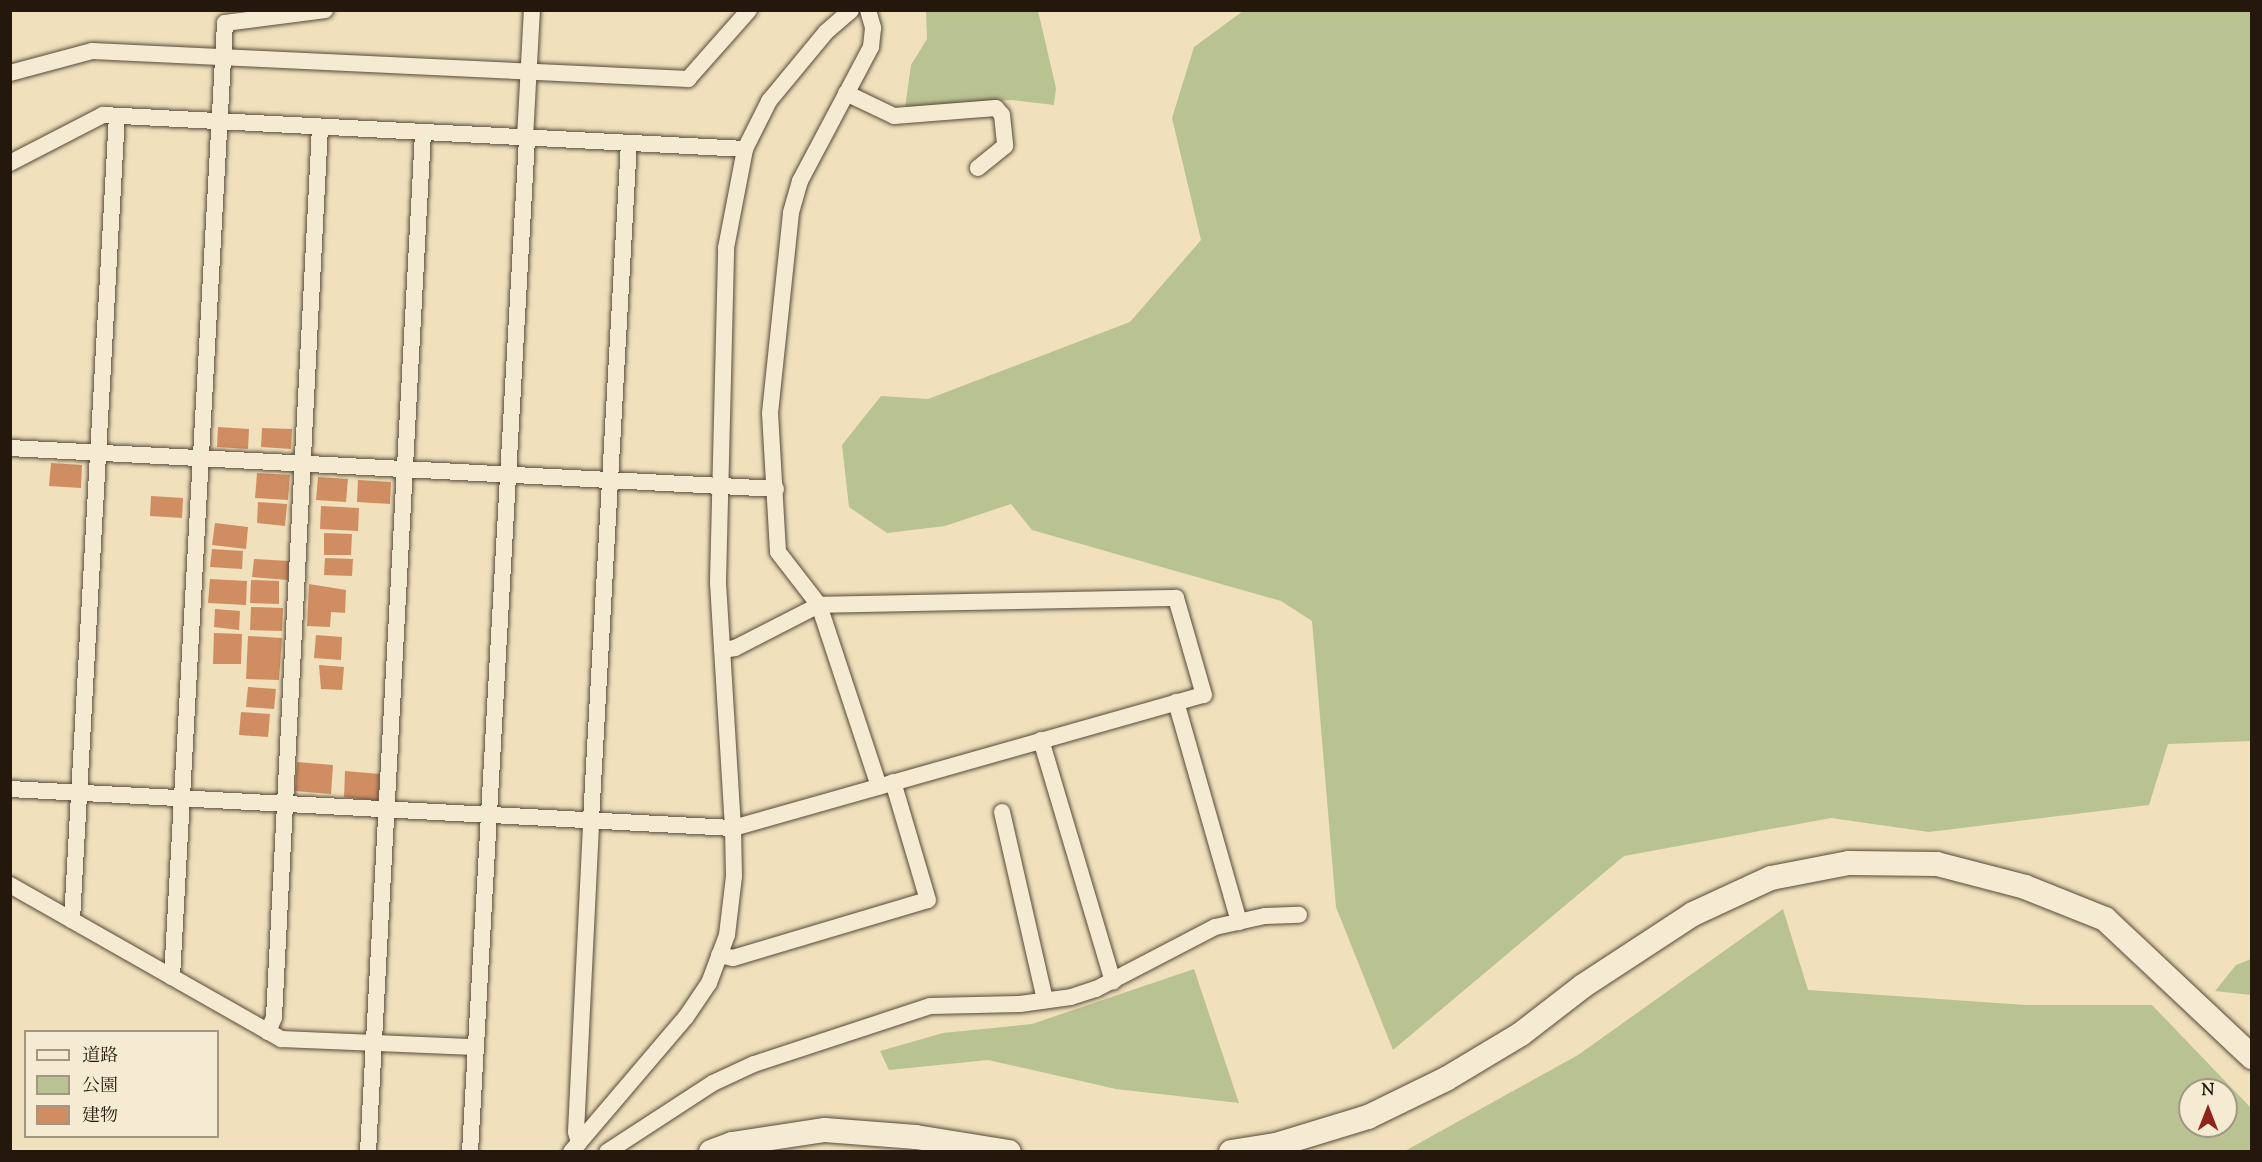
<!DOCTYPE html>
<html>
<head>
<meta charset="utf-8">
<style>
	body { margin:0 }
	#map { position:relative; width:2262px; height:1162px; overflow:hidden; background:#f0e0bc; font-family:"Sorts Mill Goudy","Noto Serif JP",serif }
	div>[style] { position:absolute }
	.green>* { inset:0; background:#b9c291 }
	.building>* { inset:0; background:#d08d62 }
	.roads { filter:drop-shadow(0 0 2px #574a38) drop-shadow(0 0 2px #574a38) }
	.street>* { height:16px; margin:-8px; padding:0 8px; transform-origin:8px; border-radius:8px; background:#f5ebd3 }
	.secondary>* { height:24px; margin:-12px; padding:0 12px; transform-origin:12px; border-radius:12px; background:#f5ebd3 }
	span { translate:-50% -50%; white-space:nowrap; text-align:center; line-height:1.15; -webkit-text-stroke:4.5px #f5ebd3; paint-order:stroke }
	.frame { position:absolute; inset:0; border:12px solid #24180c; pointer-events:none }
	.legend { position:absolute; left:24px; top:1030px; width:195px; height:108px; box-sizing:border-box; background:#f5ebd3; border:2px solid #a19783; margin:0; padding:8px 10px; list-style:none; font-size:18px; color:#24180c }
	.legend li { display:flex; align-items:center; gap:12px; height:30px }
	.legend b { width:30px; border:2px solid #a19783 }
	.north { position:absolute; left:2178px; top:1078px; width:60px; height:60px; box-sizing:border-box; background:#f5ebd3; border:2px solid #a19783; border-radius:50%; rotate:0deg; font-size:16px; font-weight:700; line-height:24px; text-align:center; color:#24180c }
	.north::after { content:''; display:block; margin:auto; width:21px; height:27px; background:#8f2418; clip-path:polygon(50% 0,100% 100%,50% 72%,0 100%) }
</style>
</head>
<body>
<div id="map">
	<div class="green">
		<div style="clip-path:polygon(926px 11px,1038px 11px,1056px 88px,1054px 105px,1011px 100px,905px 108px,911px 65px,927px 39px)"></div>
		<div style="clip-path:polygon(1243px 11px,2251px 11px,2251px 741px,2168px 744px,2149px 805px,1929px 832px,1831px 818px,1624px 856px,1393px 1050px,1336px 907px,1312px 621px,1281px 601px,1032px 530px,1011px 504px,945px 526px,887px 533px,849px 507px,842px 445px,881px 396px,928px 399px,1130px 322px,1201px 240px,1172px 118px,1194px 47px)"></div>
		<div style="clip-path:polygon(evenodd,1783px 909px,1808px 990px,2026px 1005px,2152px 1005px,2251px 1108px,2251px 1151px,1405px 1151px,1578px 1055px,1783px 909px,2190px 1090px,2226px 1090px,2226px 1126px,2190px 1126px,2190px 1090px)"></div>
		<div style="clip-path:polygon(2251px 959px,2251px 995px,2215px 991px,2236px 965px)"></div>
		<div style="clip-path:polygon(1194px 969px,1239px 1103px,1116px 1089px,988px 1060px,889px 1070px,880px 1051px,943px 1033px,1032px 1024px)"></div>
	</div>
	<div class="building">
		<div style="clip-path:polygon(218px 427px,249px 429px,248px 449px,217px 447px)"></div>
		<div style="clip-path:polygon(262px 428px,292px 429px,291px 449px,261px 447px)"></div>
		<div style="clip-path:polygon(51px 463px,82px 465px,81px 488px,49px 486px)"></div>
		<div style="clip-path:polygon(257px 473px,290px 475px,288px 500px,255px 498px)"></div>
		<div style="clip-path:polygon(318px 477px,348px 479px,346px 502px,316px 500px)"></div>
		<div style="clip-path:polygon(358px 480px,391px 482px,390px 504px,357px 502px)"></div>
		<div style="clip-path:polygon(151px 496px,183px 498px,182px 518px,150px 516px)"></div>
		<div style="clip-path:polygon(258px 502px,287px 504px,285px 526px,257px 523px)"></div>
		<div style="clip-path:polygon(321px 506px,359px 508px,358px 531px,320px 529px)"></div>
		<div style="clip-path:polygon(215px 523px,248px 527px,246px 549px,212px 545px)"></div>
		<div style="clip-path:polygon(324px 533px,352px 534px,351px 555px,324px 555px)"></div>
		<div style="clip-path:polygon(212px 549px,243px 551px,242px 569px,210px 567px)"></div>
		<div style="clip-path:polygon(325px 558px,353px 559px,352px 576px,324px 575px)"></div>
		<div style="clip-path:polygon(254px 559px,290px 561px,288px 580px,252px 577px)"></div>
		<div style="clip-path:polygon(210px 579px,247px 581px,246px 605px,208px 603px)"></div>
		<div style="clip-path:polygon(251px 580px,279px 581px,279px 604px,250px 603px)"></div>
		<div style="clip-path:polygon(309px 584px,346px 590px,345px 613px,331px 612px,330px 627px,307px 626px)"></div>
		<div style="clip-path:polygon(251px 607px,283px 608px,282px 631px,250px 630px)"></div>
		<div style="clip-path:polygon(215px 609px,240px 611px,239px 630px,214px 627px)"></div>
		<div style="clip-path:polygon(214px 633px,242px 634px,241px 664px,213px 664px)"></div>
		<div style="clip-path:polygon(316px 635px,342px 637px,341px 660px,314px 658px)"></div>
		<div style="clip-path:polygon(248px 636px,282px 638px,279px 680px,246px 679px)"></div>
		<div style="clip-path:polygon(319px 665px,344px 667px,342px 690px,321px 689px)"></div>
		<div style="clip-path:polygon(248px 687px,276px 689px,274px 709px,246px 707px)"></div>
		<div style="clip-path:polygon(241px 712px,270px 714px,268px 737px,239px 735px)"></div>
		<div style="clip-path:polygon(297px 762px,333px 765px,331px 794px,295px 791px)"></div>
		<div style="clip-path:polygon(345px 771px,380px 774px,378px 801px,344px 797px)"></div>
	</div>
	<div class="roads">
		<div class="street">
			<div style="left:868px;top:10px;width:19px;rotate:74deg"></div>
			<div style="left:873px;top:28px;width:19px;rotate:96deg"></div>
			<div style="left:871px;top:47px;width:152px;rotate:117.9deg"></div>
			<div style="left:800px;top:181px;width:33px;rotate:106deg"></div>
			<div style="left:791px;top:213px;width:201px;rotate:96deg"></div>
			<div style="left:770px;top:413px;width:139px;rotate:86.7deg"></div>
			<div style="left:778px;top:552px;width:67px;rotate:52.3deg"></div>
			<div style="left:819px;top:605px;width:191px;rotate:71.7deg"></div>
			<div style="left:10px;top:73px;width:85px;rotate:-15deg"></div>
			<div style="left:92px;top:51px;width:597px;rotate:2.69deg"></div>
			<div style="left:688px;top:79px;width:92px;rotate:-48.5deg"></div>
			<div style="left:846px;top:93px;width:53px;rotate:25.6deg"></div>
			<div style="left:894px;top:116px;width:102px;rotate:-4.5deg"></div>
			<div style="left:996px;top:108px;width:9px;rotate:49deg"></div>
			<div style="left:1002px;top:115px;width:31px;rotate:84deg"></div>
			<div style="left:1005px;top:146px;width:35px;rotate:141deg"></div>
			<div style="left:525px;top:138px;width:128px;rotate:-86.9deg"></div>
			<div style="left:10px;top:163px;width:105px;rotate:-27.3deg"></div>
			<div style="left:103px;top:115px;width:643px;rotate:3.03deg"></div>
			<div style="left:10px;top:448px;width:767px;rotate:3.06deg"></div>
			<div style="left:1176px;top:702px;width:229px;rotate:74deg"></div>
			<div style="left:1041px;top:740px;width:252px;rotate:73.4deg"></div>
			<div style="left:10px;top:789px;width:724px;rotate:3.09deg"></div>
			<div style="left:733px;top:828px;width:489px;rotate:-15.8deg"></div>
			<div style="left:1204px;top:695px;width:101px;rotate:-106.1deg"></div>
			<div style="left:1176px;top:598px;width:357px;rotate:178.9deg"></div>
			<div style="left:819px;top:605px;width:94px;rotate:152.9deg"></div>
			<div style="left:735px;top:648px;width:13px;rotate:171deg"></div>
			<div style="left:1002px;top:812px;width:193px;rotate:77.1deg"></div>
			<div style="left:10px;top:885px;width:312px;rotate:29.6deg"></div>
			<div style="left:281px;top:1039px;width:194px;rotate:2.4deg"></div>
			<div style="left:72px;top:920px;width:805px;rotate:-86.8deg"></div>
			<div style="left:719px;top:955px;width:14px;rotate:12deg"></div>
			<div style="left:733px;top:958px;width:203px;rotate:-16.6deg"></div>
			<div style="left:928px;top:900px;width:123px;rotate:-106.5deg"></div>
			<div style="left:172px;top:977px;width:955px;rotate:-86.82deg"></div>
			<div style="left:225px;top:23px;width:101px;rotate:-7.4deg"></div>
			<div style="left:268px;top:1032px;width:16px;rotate:-68deg"></div>
			<div style="left:274px;top:1017px;width:891px;rotate:-87.04deg"></div>
			<div style="left:579px;top:1143px;width:11px;rotate:-105deg"></div>
			<div style="left:576px;top:1132px;width:312px;rotate:-87.2deg"></div>
			<div style="left:591px;top:820px;width:678px;rotate:-86.79deg"></div>
			<div style="left:368px;top:1152px;width:1021px;rotate:-86.91deg"></div>
			<div style="left:470px;top:1152px;width:1016px;rotate:-86.78deg"></div>
			<div style="left:571px;top:1152px;width:177px;rotate:-49.6deg"></div>
			<div style="left:686px;top:1017px;width:41px;rotate:-55.9deg"></div>
			<div style="left:709px;top:983px;width:51px;rotate:-69.4deg"></div>
			<div style="left:727px;top:935px;width:59px;rotate:-83.2deg"></div>
			<div style="left:734px;top:876px;width:48px;rotate:-91.2deg"></div>
			<div style="left:733px;top:828px;width:246px;rotate:-93.5deg"></div>
			<div style="left:718px;top:582px;width:334px;rotate:-88.6deg"></div>
			<div style="left:726px;top:248px;width:101px;rotate:-79.1deg"></div>
			<div style="left:745px;top:149px;width:54px;rotate:-63.4deg"></div>
			<div style="left:769px;top:101px;width:89px;rotate:-50.4deg"></div>
			<div style="left:826px;top:32px;width:33px;rotate:-41deg"></div>
			<div style="left:607px;top:1152px;width:126px;rotate:-33.1deg"></div>
			<div style="left:713px;top:1083px;width:45px;rotate:-24.9deg"></div>
			<div style="left:754px;top:1064px;width:185px;rotate:-18.2deg"></div>
			<div style="left:930px;top:1006px;width:90px;rotate:-1.3deg"></div>
			<div style="left:1020px;top:1004px;width:51px;rotate:-7.8deg"></div>
			<div style="left:1071px;top:997px;width:26px;rotate:-18deg"></div>
			<div style="left:1096px;top:989px;width:134px;rotate:-27.5deg"></div>
			<div style="left:1215px;top:927px;width:51px;rotate:-12.4deg"></div>
			<div style="left:1265px;top:916px;width:34px;rotate:-2deg"></div>
		</div>
		<div class="secondary">
			<div style="left:711px;top:1152px;width:22px;rotate:-21deg"></div>
			<div style="left:732px;top:1144px;width:94px;rotate:-8.6deg"></div>
			<div style="left:825px;top:1130px;width:91px;rotate:4.4deg"></div>
			<div style="left:916px;top:1137px;width:94px;rotate:9.2deg"></div>
			<div style="left:1231px;top:1152px;width:46px;rotate:-8.8deg"></div>
			<div style="left:1276px;top:1145px;width:96px;rotate:-16.9deg"></div>
			<div style="left:1368px;top:1117px;width:87px;rotate:-26deg"></div>
			<div style="left:1446px;top:1079px;width:87px;rotate:-31deg"></div>
			<div style="left:1521px;top:1034px;width:78px;rotate:-37.7deg"></div>
			<div style="left:1583px;top:986px;width:131px;rotate:-33.2deg"></div>
			<div style="left:1693px;top:914px;width:86px;rotate:-24.8deg"></div>
			<div style="left:1771px;top:878px;width:79px;rotate:-10.9deg"></div>
			<div style="left:1849px;top:863px;width:88px;rotate:0.7deg"></div>
			<div style="left:1937px;top:864px;width:91px;rotate:14.6deg"></div>
			<div style="left:2025px;top:887px;width:86px;rotate:21.8deg"></div>
			<div style="left:2105px;top:919px;width:202px;rotate:43.2deg"></div>
		</div>
	</div>
	<div class="frame"></div>
	<ul class="legend">
	<li><b style="height:8px;background:#f5ebd3"></b>道路</li>
	<li><b style="height:16px;background:#b9c291"></b>公園</li>
	<li><b style="height:16px;background:#d08d62"></b>建物</li>
	</ul>
	<div class="north">N</div>
</div>
</body>
</html>
